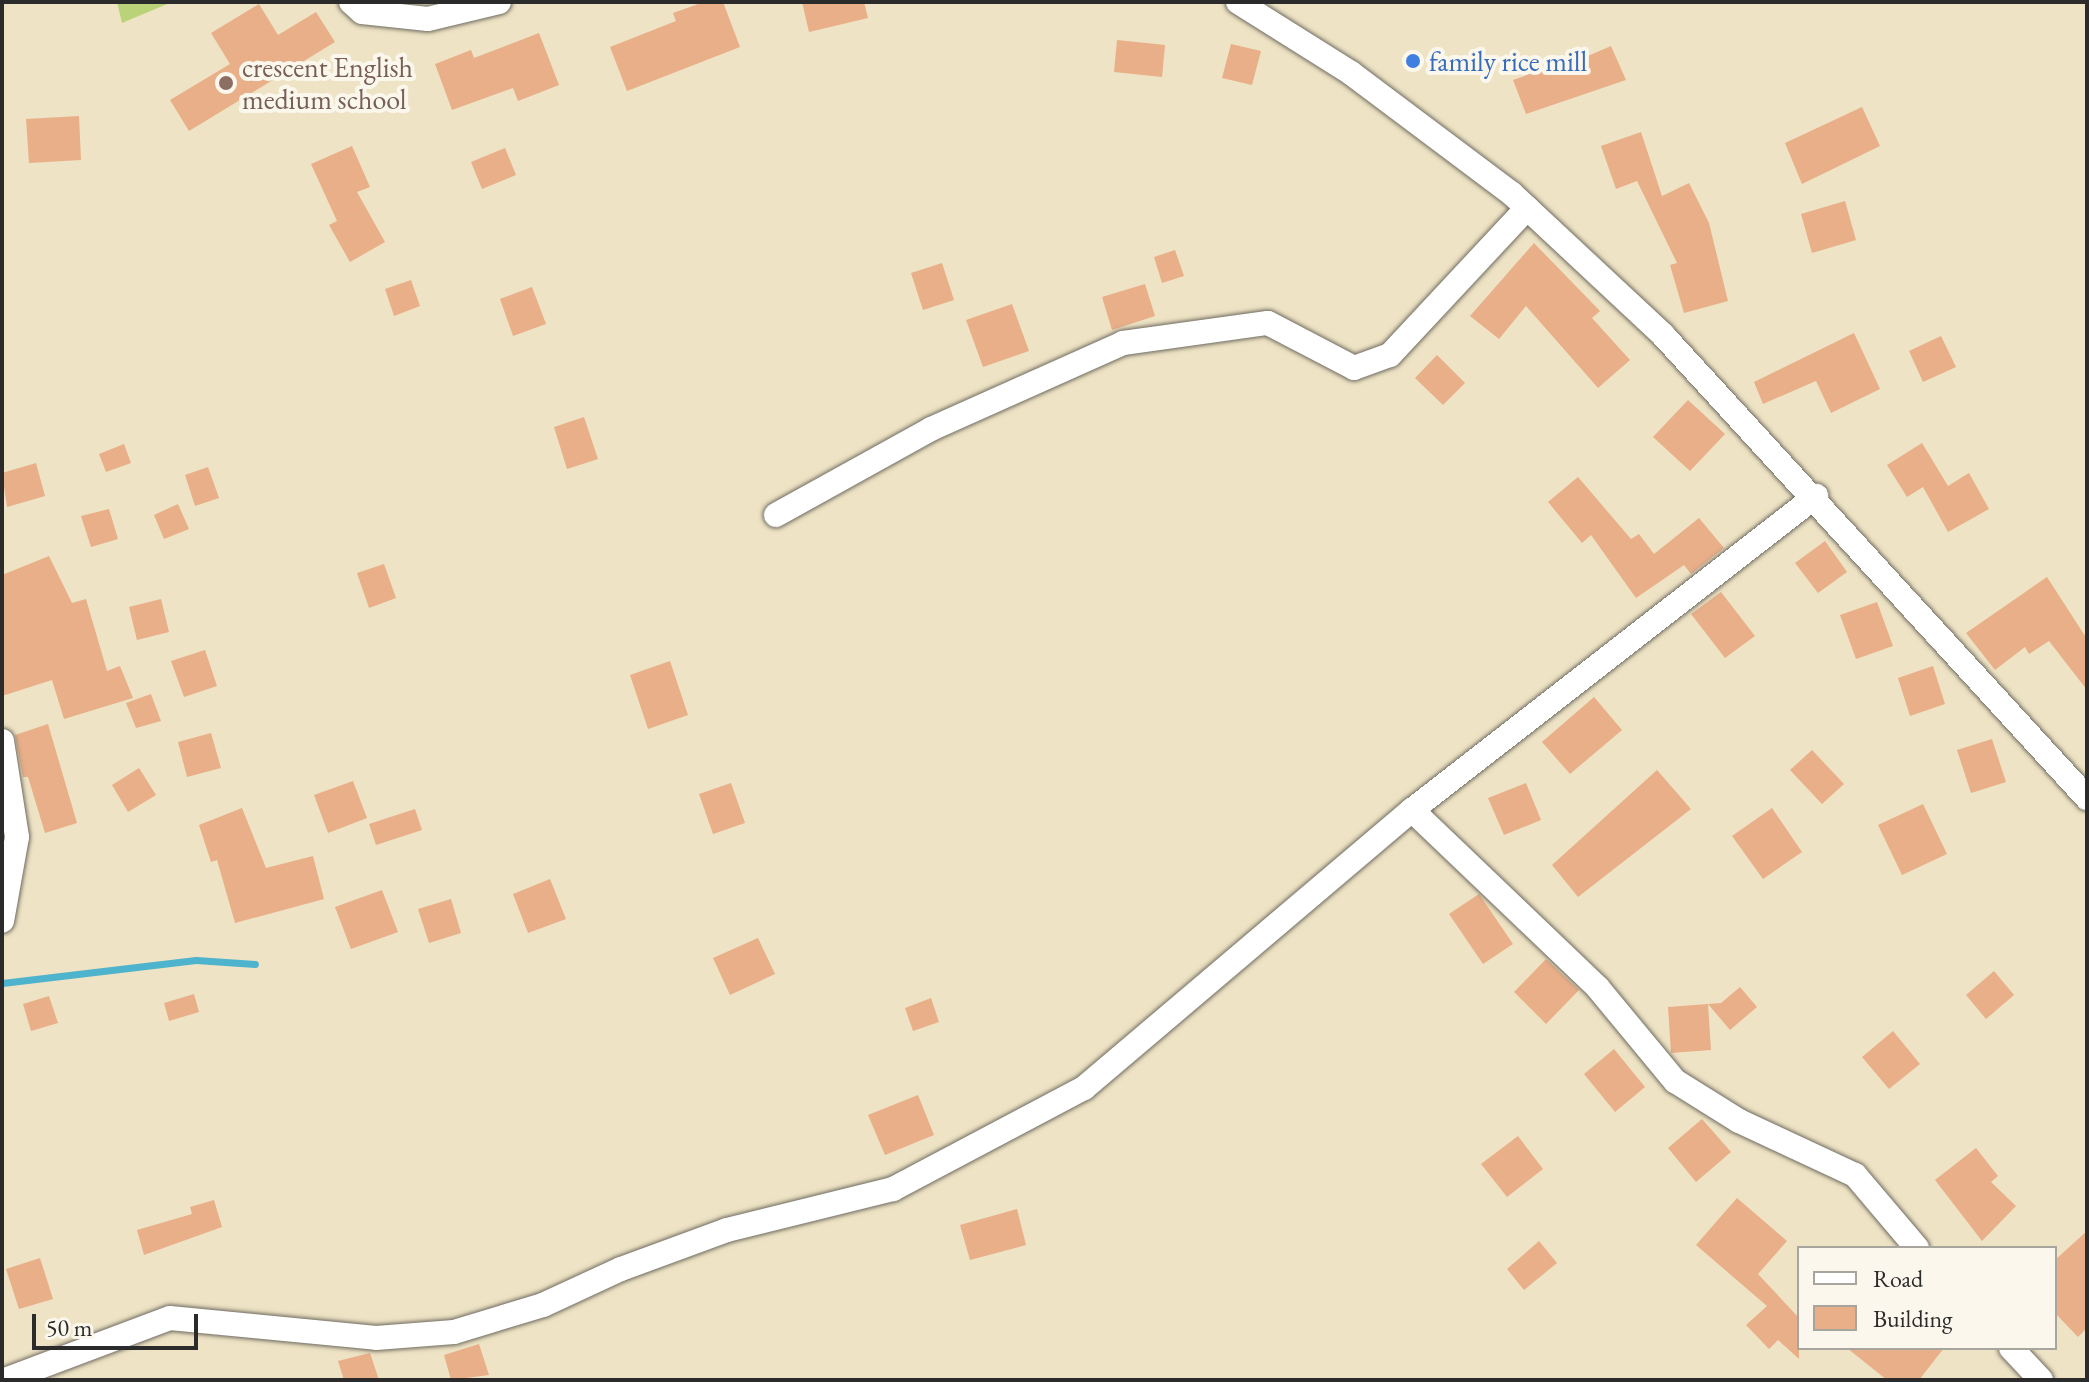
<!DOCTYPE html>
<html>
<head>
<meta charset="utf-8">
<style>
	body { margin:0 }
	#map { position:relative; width:2089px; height:1382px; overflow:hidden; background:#eee3c4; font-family:"EB Garamond",serif }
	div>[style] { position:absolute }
	.green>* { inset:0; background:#bad378 }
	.stream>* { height:7px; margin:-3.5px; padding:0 3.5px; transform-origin:3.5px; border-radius:3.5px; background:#4eb3cd }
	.building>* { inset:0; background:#e8af89 }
	.roads { filter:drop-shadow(0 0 2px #6f6b61) drop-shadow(0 0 2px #6f6b61) }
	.street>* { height:24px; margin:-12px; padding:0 12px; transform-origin:12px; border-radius:12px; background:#fff }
	.dots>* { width:22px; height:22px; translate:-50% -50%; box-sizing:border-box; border:4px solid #fbf7ec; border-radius:50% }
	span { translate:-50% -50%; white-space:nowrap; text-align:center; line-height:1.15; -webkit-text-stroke:8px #fbf7ec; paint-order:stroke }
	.shop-label { font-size:28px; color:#366cbe }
	.left { translate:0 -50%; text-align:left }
	.education-label { font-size:28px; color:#785e54 }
	.frame { position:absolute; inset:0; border:4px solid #2b2b2b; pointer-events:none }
	.legend { position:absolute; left:1797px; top:1246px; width:260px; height:104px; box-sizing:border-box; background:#fbf7ec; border:2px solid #a8a59f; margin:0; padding:10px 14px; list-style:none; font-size:24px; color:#2b2b2b }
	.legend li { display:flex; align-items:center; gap:16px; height:40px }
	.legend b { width:40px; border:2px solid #a8a59f }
	.scale { position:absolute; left:32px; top:1314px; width:166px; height:36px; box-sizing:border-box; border:4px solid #2b2b2b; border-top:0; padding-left:10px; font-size:24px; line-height:28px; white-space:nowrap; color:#2b2b2b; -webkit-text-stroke:6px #fbf7ec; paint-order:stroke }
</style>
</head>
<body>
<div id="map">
	<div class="green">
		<div style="clip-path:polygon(117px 2px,172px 2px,122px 23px)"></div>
	</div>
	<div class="stream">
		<div style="left:2px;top:983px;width:195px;rotate:-6.8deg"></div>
		<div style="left:196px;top:960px;width:59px;rotate:3.9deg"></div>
	</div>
	<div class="building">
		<div style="clip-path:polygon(704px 2px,723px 2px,740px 47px,627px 91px,610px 47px,676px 21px,673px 13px)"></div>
		<div style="clip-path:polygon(802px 2px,864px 2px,868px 18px,809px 32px)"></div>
		<div style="clip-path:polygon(259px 4px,278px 35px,316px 12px,335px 42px,189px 131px,170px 100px,230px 64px,211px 33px)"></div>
		<div style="clip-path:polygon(539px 33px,559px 85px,518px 101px,513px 88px,452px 110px,435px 64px,471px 50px,474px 58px)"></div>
		<div style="clip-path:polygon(1117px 40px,1165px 45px,1162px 77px,1114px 72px)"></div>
		<div style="clip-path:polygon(1231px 44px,1261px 51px,1252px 85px,1222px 78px)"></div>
		<div style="clip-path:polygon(1611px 46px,1626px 80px,1526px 114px,1513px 80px,1558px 64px,1560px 68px)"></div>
		<div style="clip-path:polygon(1862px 107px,1880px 146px,1802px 184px,1785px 143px)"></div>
		<div style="clip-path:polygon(79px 116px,81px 160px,29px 163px,26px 119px)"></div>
		<div style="clip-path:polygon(1641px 132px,1662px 196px,1689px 183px,1709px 223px,1728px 301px,1684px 313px,1670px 265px,1677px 263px,1637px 181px,1616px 189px,1601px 146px)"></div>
		<div style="clip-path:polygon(352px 146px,370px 187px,357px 192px,385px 242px,350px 262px,329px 225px,337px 221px,311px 164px)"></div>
		<div style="clip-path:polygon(505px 148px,516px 175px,482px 189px,471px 162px)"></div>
		<div style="clip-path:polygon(1845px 201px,1856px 240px,1812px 253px,1801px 214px)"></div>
		<div style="clip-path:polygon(1534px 243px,1600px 311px,1592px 318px,1630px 360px,1598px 388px,1526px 306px,1499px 339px,1470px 316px)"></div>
		<div style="clip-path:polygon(1175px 250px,1184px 276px,1162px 283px,1154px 257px)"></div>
		<div style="clip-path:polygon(942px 263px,954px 300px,923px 310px,911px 273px)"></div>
		<div style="clip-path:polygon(411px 280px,420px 306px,394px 316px,385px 289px)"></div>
		<div style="clip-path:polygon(1145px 284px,1155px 316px,1112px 330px,1102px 297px)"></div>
		<div style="clip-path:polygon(532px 287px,546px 324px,513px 336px,500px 299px)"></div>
		<div style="clip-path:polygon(1012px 304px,1029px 351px,983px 367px,966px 320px)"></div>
		<div style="clip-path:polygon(1854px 333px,1880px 389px,1831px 413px,1816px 381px,1763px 404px,1754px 382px)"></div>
		<div style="clip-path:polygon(1941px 336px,1956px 367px,1923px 382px,1909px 351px)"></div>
		<div style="clip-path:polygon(1437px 355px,1465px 383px,1443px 405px,1415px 378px)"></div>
		<div style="clip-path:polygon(1688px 400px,1725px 434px,1690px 471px,1653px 437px)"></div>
		<div style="clip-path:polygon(584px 417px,598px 459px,567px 469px,554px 427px)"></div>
		<div style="clip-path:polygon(1922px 443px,1948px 486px,1969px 473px,1989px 509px,1948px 532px,1923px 487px,1907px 497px,1887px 465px)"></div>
		<div style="clip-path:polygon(124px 444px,131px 463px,106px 472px,99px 454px)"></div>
		<div style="clip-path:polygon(36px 463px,45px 496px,7px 507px,2px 473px)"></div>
		<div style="clip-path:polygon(208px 467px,219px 498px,195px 506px,185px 475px)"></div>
		<div style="clip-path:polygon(1578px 477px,1631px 539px,1639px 534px,1654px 554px,1699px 518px,1724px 548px,1691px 574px,1684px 565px,1636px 598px,1591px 535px,1582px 543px,1548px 502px)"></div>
		<div style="clip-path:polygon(178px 504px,189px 529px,164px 539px,154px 515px)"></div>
		<div style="clip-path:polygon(109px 509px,118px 539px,91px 547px,81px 516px)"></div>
		<div style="clip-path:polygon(1825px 541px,1847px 572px,1818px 593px,1795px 563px)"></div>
		<div style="clip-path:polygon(49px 556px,72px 603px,86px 599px,107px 671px,120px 666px,133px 698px,64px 719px,52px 680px,2px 696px,2px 575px)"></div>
		<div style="clip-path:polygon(384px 564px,396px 598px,369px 608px,357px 573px)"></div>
		<div style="clip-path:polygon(2047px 577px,2087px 639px,2087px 690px,2049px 641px,2029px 654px,2025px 647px,1995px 670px,1966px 633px)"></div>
		<div style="clip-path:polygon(1721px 592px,1755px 636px,1725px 658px,1691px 614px)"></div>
		<div style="clip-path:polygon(161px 599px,169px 632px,137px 640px,129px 607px)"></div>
		<div style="clip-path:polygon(1877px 602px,1893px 646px,1856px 659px,1840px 615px)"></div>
		<div style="clip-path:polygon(205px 650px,217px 686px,184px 697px,171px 661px)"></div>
		<div style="clip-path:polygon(670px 661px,688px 715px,648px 729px,630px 675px)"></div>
		<div style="clip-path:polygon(1933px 666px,1945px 704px,1910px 716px,1898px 678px)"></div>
		<div style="clip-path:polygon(151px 694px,161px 721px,136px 728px,126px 703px)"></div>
		<div style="clip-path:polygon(1594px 697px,1622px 730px,1570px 774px,1542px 742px)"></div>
		<div style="clip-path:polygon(48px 724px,77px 823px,45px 833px,28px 777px,23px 777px,15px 735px)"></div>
		<div style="clip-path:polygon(211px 733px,221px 768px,187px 777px,178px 742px)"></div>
		<div style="clip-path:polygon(1992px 739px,2006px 782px,1971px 793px,1957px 750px)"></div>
		<div style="clip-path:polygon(1812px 750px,1844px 784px,1822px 804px,1790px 770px)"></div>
		<div style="clip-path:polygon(139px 768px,156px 795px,128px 812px,112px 785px)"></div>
		<div style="clip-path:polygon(1657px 770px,1691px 809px,1578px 897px,1552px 865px)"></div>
		<div style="clip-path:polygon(353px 781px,367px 818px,328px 833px,314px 795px)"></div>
		<div style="clip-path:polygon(731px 783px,745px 823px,713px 834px,699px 794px)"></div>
		<div style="clip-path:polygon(1526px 783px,1541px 820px,1504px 835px,1488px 798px)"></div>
		<div style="clip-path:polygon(1923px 804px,1947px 854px,1902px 875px,1878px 825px)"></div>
		<div style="clip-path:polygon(242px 808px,266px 868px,313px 856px,324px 899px,235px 923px,217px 860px,211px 862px,199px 825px)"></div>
		<div style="clip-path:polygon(1772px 808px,1802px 852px,1763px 879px,1732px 836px)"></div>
		<div style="clip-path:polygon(415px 809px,422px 830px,376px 845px,369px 824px)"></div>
		<div style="clip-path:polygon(550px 879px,566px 919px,528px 933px,513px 894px)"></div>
		<div style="clip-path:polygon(382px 890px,398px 932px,351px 949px,335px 907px)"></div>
		<div style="clip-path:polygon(1479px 894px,1513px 944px,1483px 964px,1449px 914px)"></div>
		<div style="clip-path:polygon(451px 899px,461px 933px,429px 943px,418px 909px)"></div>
		<div style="clip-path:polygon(758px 938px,775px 974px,730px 995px,713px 958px)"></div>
		<div style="clip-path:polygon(1546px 959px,1579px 990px,1546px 1024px,1514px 992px)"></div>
		<div style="clip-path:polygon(1994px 971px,2014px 995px,1986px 1019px,1966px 995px)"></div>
		<div style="clip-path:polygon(1740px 987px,1757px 1007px,1730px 1030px,1708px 1004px,1711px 1050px,1671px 1053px,1668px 1007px,1721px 1003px)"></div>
		<div style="clip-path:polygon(194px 994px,199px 1012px,169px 1021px,164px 1003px)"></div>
		<div style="clip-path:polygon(49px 996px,58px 1023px,31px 1031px,23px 1004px)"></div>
		<div style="clip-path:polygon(931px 998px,939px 1022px,913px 1031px,905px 1008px)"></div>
		<div style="clip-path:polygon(1893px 1031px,1920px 1064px,1889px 1089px,1862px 1057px)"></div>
		<div style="clip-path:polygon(1614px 1049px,1645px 1087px,1615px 1112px,1584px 1074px)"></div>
		<div style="clip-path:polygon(918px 1095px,934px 1135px,885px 1155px,868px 1115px)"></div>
		<div style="clip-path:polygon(1702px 1119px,1731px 1152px,1696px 1182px,1668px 1148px)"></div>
		<div style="clip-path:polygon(1518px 1136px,1543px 1169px,1507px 1197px,1481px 1164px)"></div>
		<div style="clip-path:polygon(1976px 1148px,1998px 1176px,1991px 1182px,2016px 1206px,1982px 1241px,1935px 1180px)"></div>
		<div style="clip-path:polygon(1737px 1198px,1787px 1241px,1758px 1274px,1799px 1318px,1799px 1359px,1778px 1340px,1769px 1349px,1746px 1325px,1767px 1306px,1696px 1245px)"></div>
		<div style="clip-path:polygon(214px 1200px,222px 1227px,144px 1255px,137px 1230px,192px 1214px,190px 1207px)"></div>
		<div style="clip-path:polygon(1017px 1209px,1026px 1245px,970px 1260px,960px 1225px)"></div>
		<div style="clip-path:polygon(2087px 1231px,2087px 1328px,2078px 1337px,2055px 1313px,2055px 1260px)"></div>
		<div style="clip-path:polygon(1539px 1241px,1557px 1263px,1524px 1290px,1507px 1269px)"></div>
		<div style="clip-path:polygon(40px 1258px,53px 1299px,19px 1309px,6px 1269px)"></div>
		<div style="clip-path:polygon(479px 1344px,489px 1375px,451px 1380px,444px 1355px)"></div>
		<div style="clip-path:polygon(1847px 1348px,1944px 1348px,1919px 1380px,1887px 1380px)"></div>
		<div style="clip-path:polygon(370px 1353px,379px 1380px,344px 1380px,338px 1361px)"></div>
	</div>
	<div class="roads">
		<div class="street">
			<div style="left:351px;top:2px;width:15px;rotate:42deg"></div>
			<div style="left:362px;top:12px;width:66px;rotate:6.1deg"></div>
			<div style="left:428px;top:19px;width:73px;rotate:-13.5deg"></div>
			<div style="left:1238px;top:2px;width:133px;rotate:32.1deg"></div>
			<div style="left:1351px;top:73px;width:201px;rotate:36.9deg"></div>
			<div style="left:1512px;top:194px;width:207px;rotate:43deg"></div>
			<div style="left:1663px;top:335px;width:628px;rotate:47.52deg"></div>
			<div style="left:776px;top:515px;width:177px;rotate:-29deg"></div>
			<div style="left:931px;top:429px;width:210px;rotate:-24.1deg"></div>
			<div style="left:1123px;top:343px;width:146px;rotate:-7.9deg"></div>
			<div style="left:1268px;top:323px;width:97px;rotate:27.6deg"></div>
			<div style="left:1354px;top:368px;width:38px;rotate:-20deg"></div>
			<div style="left:1390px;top:355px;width:201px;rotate:-47deg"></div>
			<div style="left:2px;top:741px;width:97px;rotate:81.1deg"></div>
			<div style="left:17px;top:837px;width:85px;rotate:100.1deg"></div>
			<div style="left:1412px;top:810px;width:257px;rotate:43.7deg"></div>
			<div style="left:1598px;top:988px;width:121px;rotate:50.4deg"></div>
			<div style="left:1675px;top:1081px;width:75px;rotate:32deg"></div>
			<div style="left:1739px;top:1121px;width:128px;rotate:25deg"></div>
			<div style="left:1855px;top:1175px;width:96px;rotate:49.7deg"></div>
			<div style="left:2011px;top:1348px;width:44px;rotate:46.8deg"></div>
			<div style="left:5px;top:1380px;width:176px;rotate:-20.6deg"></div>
			<div style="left:170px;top:1318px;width:207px;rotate:5.5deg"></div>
			<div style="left:376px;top:1338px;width:78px;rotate:-4.4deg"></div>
			<div style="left:454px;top:1332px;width:93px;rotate:-16.9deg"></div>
			<div style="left:543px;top:1305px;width:86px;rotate:-24.8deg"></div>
			<div style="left:621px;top:1269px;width:113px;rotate:-20.2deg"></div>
			<div style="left:727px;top:1230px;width:171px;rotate:-13.9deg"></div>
			<div style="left:893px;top:1189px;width:216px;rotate:-27.9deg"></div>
			<div style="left:1084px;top:1088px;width:430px;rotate:-40.3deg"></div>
			<div style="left:1412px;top:810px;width:512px;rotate:-37.86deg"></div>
		</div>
	</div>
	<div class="dots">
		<div style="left:1413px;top:61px;background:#3f7fe0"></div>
		<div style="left:226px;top:83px;background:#8d6e63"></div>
	</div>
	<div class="shop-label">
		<span class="left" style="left:1429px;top:61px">family rice mill</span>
	</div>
	<div class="education-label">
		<span class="left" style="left:242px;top:83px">crescent English<br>medium school</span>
	</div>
	<div class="frame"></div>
	<ul class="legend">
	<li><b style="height:10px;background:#fff"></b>Road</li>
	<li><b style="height:22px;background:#e8af89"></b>Building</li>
	</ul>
	<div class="scale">50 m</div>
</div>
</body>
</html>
